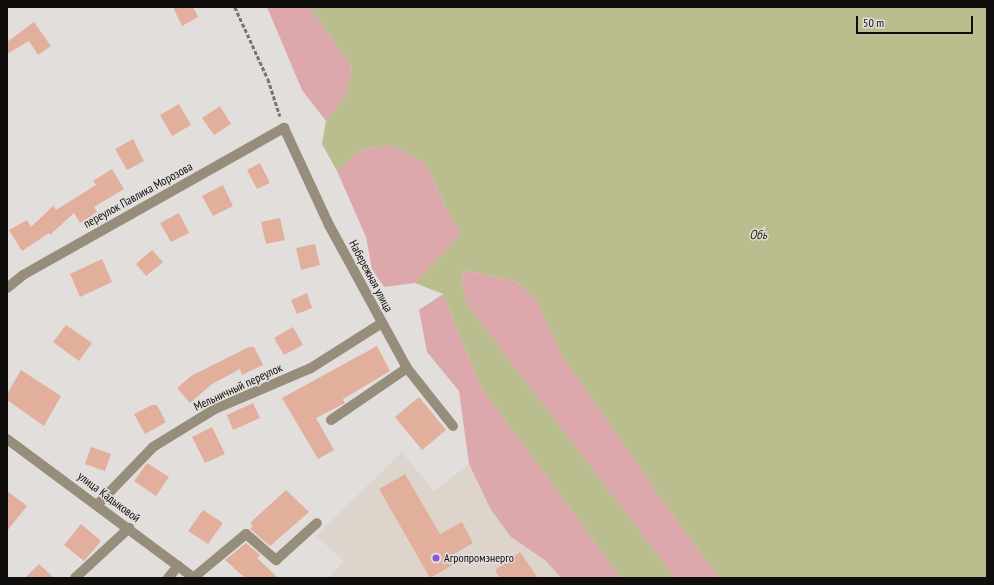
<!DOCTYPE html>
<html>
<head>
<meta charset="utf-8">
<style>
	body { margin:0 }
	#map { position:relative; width:994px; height:585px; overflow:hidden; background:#e1dedc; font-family:"PT Sans Narrow",sans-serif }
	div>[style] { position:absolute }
	.built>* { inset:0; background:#ddd4cc }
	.green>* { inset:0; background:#dca8ab }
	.water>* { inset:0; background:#babe8e }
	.building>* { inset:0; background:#e2af9d }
	.path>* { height:2.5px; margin-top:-1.25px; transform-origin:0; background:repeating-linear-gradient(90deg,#787675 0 4px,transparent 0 6px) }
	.minor>* { height:10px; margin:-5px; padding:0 5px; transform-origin:5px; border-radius:5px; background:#968e7b }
	.dots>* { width:11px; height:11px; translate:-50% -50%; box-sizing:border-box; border:2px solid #e1dedc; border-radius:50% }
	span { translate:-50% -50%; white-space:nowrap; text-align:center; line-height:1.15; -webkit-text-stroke:3px #e1dedc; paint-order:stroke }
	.street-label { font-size:12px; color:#0f0e0d }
	.poi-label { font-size:12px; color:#0f0e0d }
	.left { translate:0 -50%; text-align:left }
	.water-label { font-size:13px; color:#2a2c05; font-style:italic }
	.frame { position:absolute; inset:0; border:8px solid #0f0e0d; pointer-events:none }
	.scale { position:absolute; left:856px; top:16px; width:117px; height:18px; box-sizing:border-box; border:2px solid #0f0e0d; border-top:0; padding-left:5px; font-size:12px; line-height:14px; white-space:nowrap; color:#0f0e0d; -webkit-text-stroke:3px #e1dedc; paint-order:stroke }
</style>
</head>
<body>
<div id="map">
	<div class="built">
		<div style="clip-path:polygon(402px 452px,434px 491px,469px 464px,491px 510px,511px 537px,546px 561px,561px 578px,328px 578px,344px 561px,316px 536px)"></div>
	</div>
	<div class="green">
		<div style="clip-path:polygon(267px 7px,309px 7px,352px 66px,347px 94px,326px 121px,302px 90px)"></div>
		<div style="clip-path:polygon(391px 145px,427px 164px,444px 205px,462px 234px,415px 283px,384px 287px,372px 269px,366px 237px,337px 171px,360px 150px)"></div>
		<div style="clip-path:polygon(463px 270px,515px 281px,536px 299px,564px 357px,675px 518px,720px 578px,675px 578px,466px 304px,462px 288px)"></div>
		<div style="clip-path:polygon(443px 294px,481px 387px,621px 578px,561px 578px,546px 561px,511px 537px,491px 510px,469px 464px,459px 391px,427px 352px,419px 310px)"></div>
	</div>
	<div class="water">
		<div style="clip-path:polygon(309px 7px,987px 7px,987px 578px,720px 578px,675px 518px,563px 357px,536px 299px,515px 281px,463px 270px,462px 288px,467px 304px,675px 578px,621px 578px,481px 387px,443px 294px,415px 283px,461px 234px,444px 205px,427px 164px,391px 145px,360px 150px,337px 171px,322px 144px,326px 121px,347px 93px,352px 66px)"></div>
	</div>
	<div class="building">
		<div style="clip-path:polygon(173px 7px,193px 7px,198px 17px,182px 26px)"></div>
		<div style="clip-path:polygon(34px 22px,51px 46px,38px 55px,29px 41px,7px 54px,7px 42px)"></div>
		<div style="clip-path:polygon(179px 104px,191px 125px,172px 136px,160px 115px)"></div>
		<div style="clip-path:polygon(220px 106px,231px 124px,214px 135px,202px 118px)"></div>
		<div style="clip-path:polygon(133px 139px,144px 161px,127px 170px,115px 149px)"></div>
		<div style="clip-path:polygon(260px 163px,270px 183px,257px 189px,247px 170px)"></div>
		<div style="clip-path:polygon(112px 169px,124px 189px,94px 207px,97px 212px,80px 223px,74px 213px,50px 235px,49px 233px,22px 251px,9px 230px,27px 220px,31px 227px,53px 206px,56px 210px,96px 185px,93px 181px)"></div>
		<div style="clip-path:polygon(223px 185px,233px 206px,213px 216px,202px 196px)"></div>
		<div style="clip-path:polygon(179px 213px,189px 233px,171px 242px,160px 223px)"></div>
		<div style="clip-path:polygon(280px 218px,285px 240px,266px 244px,261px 222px)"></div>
		<div style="clip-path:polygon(315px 244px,320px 265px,301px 270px,296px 248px)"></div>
		<div style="clip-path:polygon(152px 250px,163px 262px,146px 276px,136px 264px)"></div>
		<div style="clip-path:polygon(102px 259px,112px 282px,80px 297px,70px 274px)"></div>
		<div style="clip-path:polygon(307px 293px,312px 308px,297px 314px,291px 300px)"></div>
		<div style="clip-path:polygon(66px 325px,92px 343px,79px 361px,53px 342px)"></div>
		<div style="clip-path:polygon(293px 327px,303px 345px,284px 355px,274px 338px)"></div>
		<div style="clip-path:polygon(377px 346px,390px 371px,343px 399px,345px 403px,316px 418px,334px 450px,318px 459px,282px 398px)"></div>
		<div style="clip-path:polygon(249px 347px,254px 347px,263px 365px,242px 375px,240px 369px,212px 384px,190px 403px,177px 388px,191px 376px)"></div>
		<div style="clip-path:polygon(21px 370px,61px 396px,44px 426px,7px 400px,7px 394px)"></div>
		<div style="clip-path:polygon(419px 397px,446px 430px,422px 450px,395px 417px)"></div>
		<div style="clip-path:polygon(253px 403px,260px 418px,233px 430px,227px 415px)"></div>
		<div style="clip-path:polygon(152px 405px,157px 405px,166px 422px,145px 434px,134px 414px)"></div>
		<div style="clip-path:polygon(212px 427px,225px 454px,205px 463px,192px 437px)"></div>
		<div style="clip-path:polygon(91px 447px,111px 454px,105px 471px,85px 464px)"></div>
		<div style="clip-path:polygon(147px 463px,169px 477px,156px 496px,134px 481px)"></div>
		<div style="clip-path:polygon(405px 474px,440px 534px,462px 522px,473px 543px,452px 555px,456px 563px,430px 578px,379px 489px)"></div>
		<div style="clip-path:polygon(286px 490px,309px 512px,270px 546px,250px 529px,253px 526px,250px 523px)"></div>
		<div style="clip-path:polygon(7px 491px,27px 506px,7px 531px)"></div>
		<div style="clip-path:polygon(203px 510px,223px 523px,208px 544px,188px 531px)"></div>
		<div style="clip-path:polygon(81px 524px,101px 541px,84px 561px,64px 545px)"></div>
		<div style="clip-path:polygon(246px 543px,260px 555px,257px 558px,278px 578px,245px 578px,225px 560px)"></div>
		<div style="clip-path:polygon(520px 552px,538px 578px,500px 578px,495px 570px)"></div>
		<div style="clip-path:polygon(39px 564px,54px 578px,25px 578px)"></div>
	</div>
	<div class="path">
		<div style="left:235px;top:7px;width:79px;rotate:65.4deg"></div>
		<div style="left:268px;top:79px;width:39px;rotate:72deg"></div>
	</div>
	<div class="minor">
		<div style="left:7px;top:288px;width:21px;rotate:-39deg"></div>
		<div style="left:23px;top:275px;width:300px;rotate:-29.4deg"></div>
		<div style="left:284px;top:128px;width:107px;rotate:65.1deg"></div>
		<div style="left:329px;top:225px;width:163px;rotate:61.4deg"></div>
		<div style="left:407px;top:368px;width:74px;rotate:51.6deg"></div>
		<div style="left:331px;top:420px;width:92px;rotate:-34.4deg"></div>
		<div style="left:7px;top:439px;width:233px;rotate:36.6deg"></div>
		<div style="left:98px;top:504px;width:79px;rotate:-46deg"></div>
		<div style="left:153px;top:447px;width:73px;rotate:-31.5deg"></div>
		<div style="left:215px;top:409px;width:104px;rotate:-23.1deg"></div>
		<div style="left:311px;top:368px;width:84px;rotate:-32.4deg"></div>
		<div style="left:75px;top:578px;width:74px;rotate:-42.8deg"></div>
		<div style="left:168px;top:578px;width:16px;rotate:-50deg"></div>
		<div style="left:193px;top:578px;width:69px;rotate:-39.7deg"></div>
		<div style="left:246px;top:534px;width:40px;rotate:41deg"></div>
		<div style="left:276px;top:560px;width:55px;rotate:-42.1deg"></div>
	</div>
	<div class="dots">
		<div style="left:436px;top:558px;background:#9056cd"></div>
	</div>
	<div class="street-label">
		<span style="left:138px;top:195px;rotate:-29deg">переулок Павлика Морозова</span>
		<span style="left:371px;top:276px;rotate:62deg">Набережная улица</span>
		<span style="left:238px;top:387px;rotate:-25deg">Мельничный переулок</span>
		<span style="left:109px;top:497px;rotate:37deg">улица Кадыковой</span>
	</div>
	<div class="poi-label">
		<span class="left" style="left:444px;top:558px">Агропромэнерго</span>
	</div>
	<div class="water-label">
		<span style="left:758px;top:235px">Обь</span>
	</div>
	<div class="frame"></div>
	<div class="scale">50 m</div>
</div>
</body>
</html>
